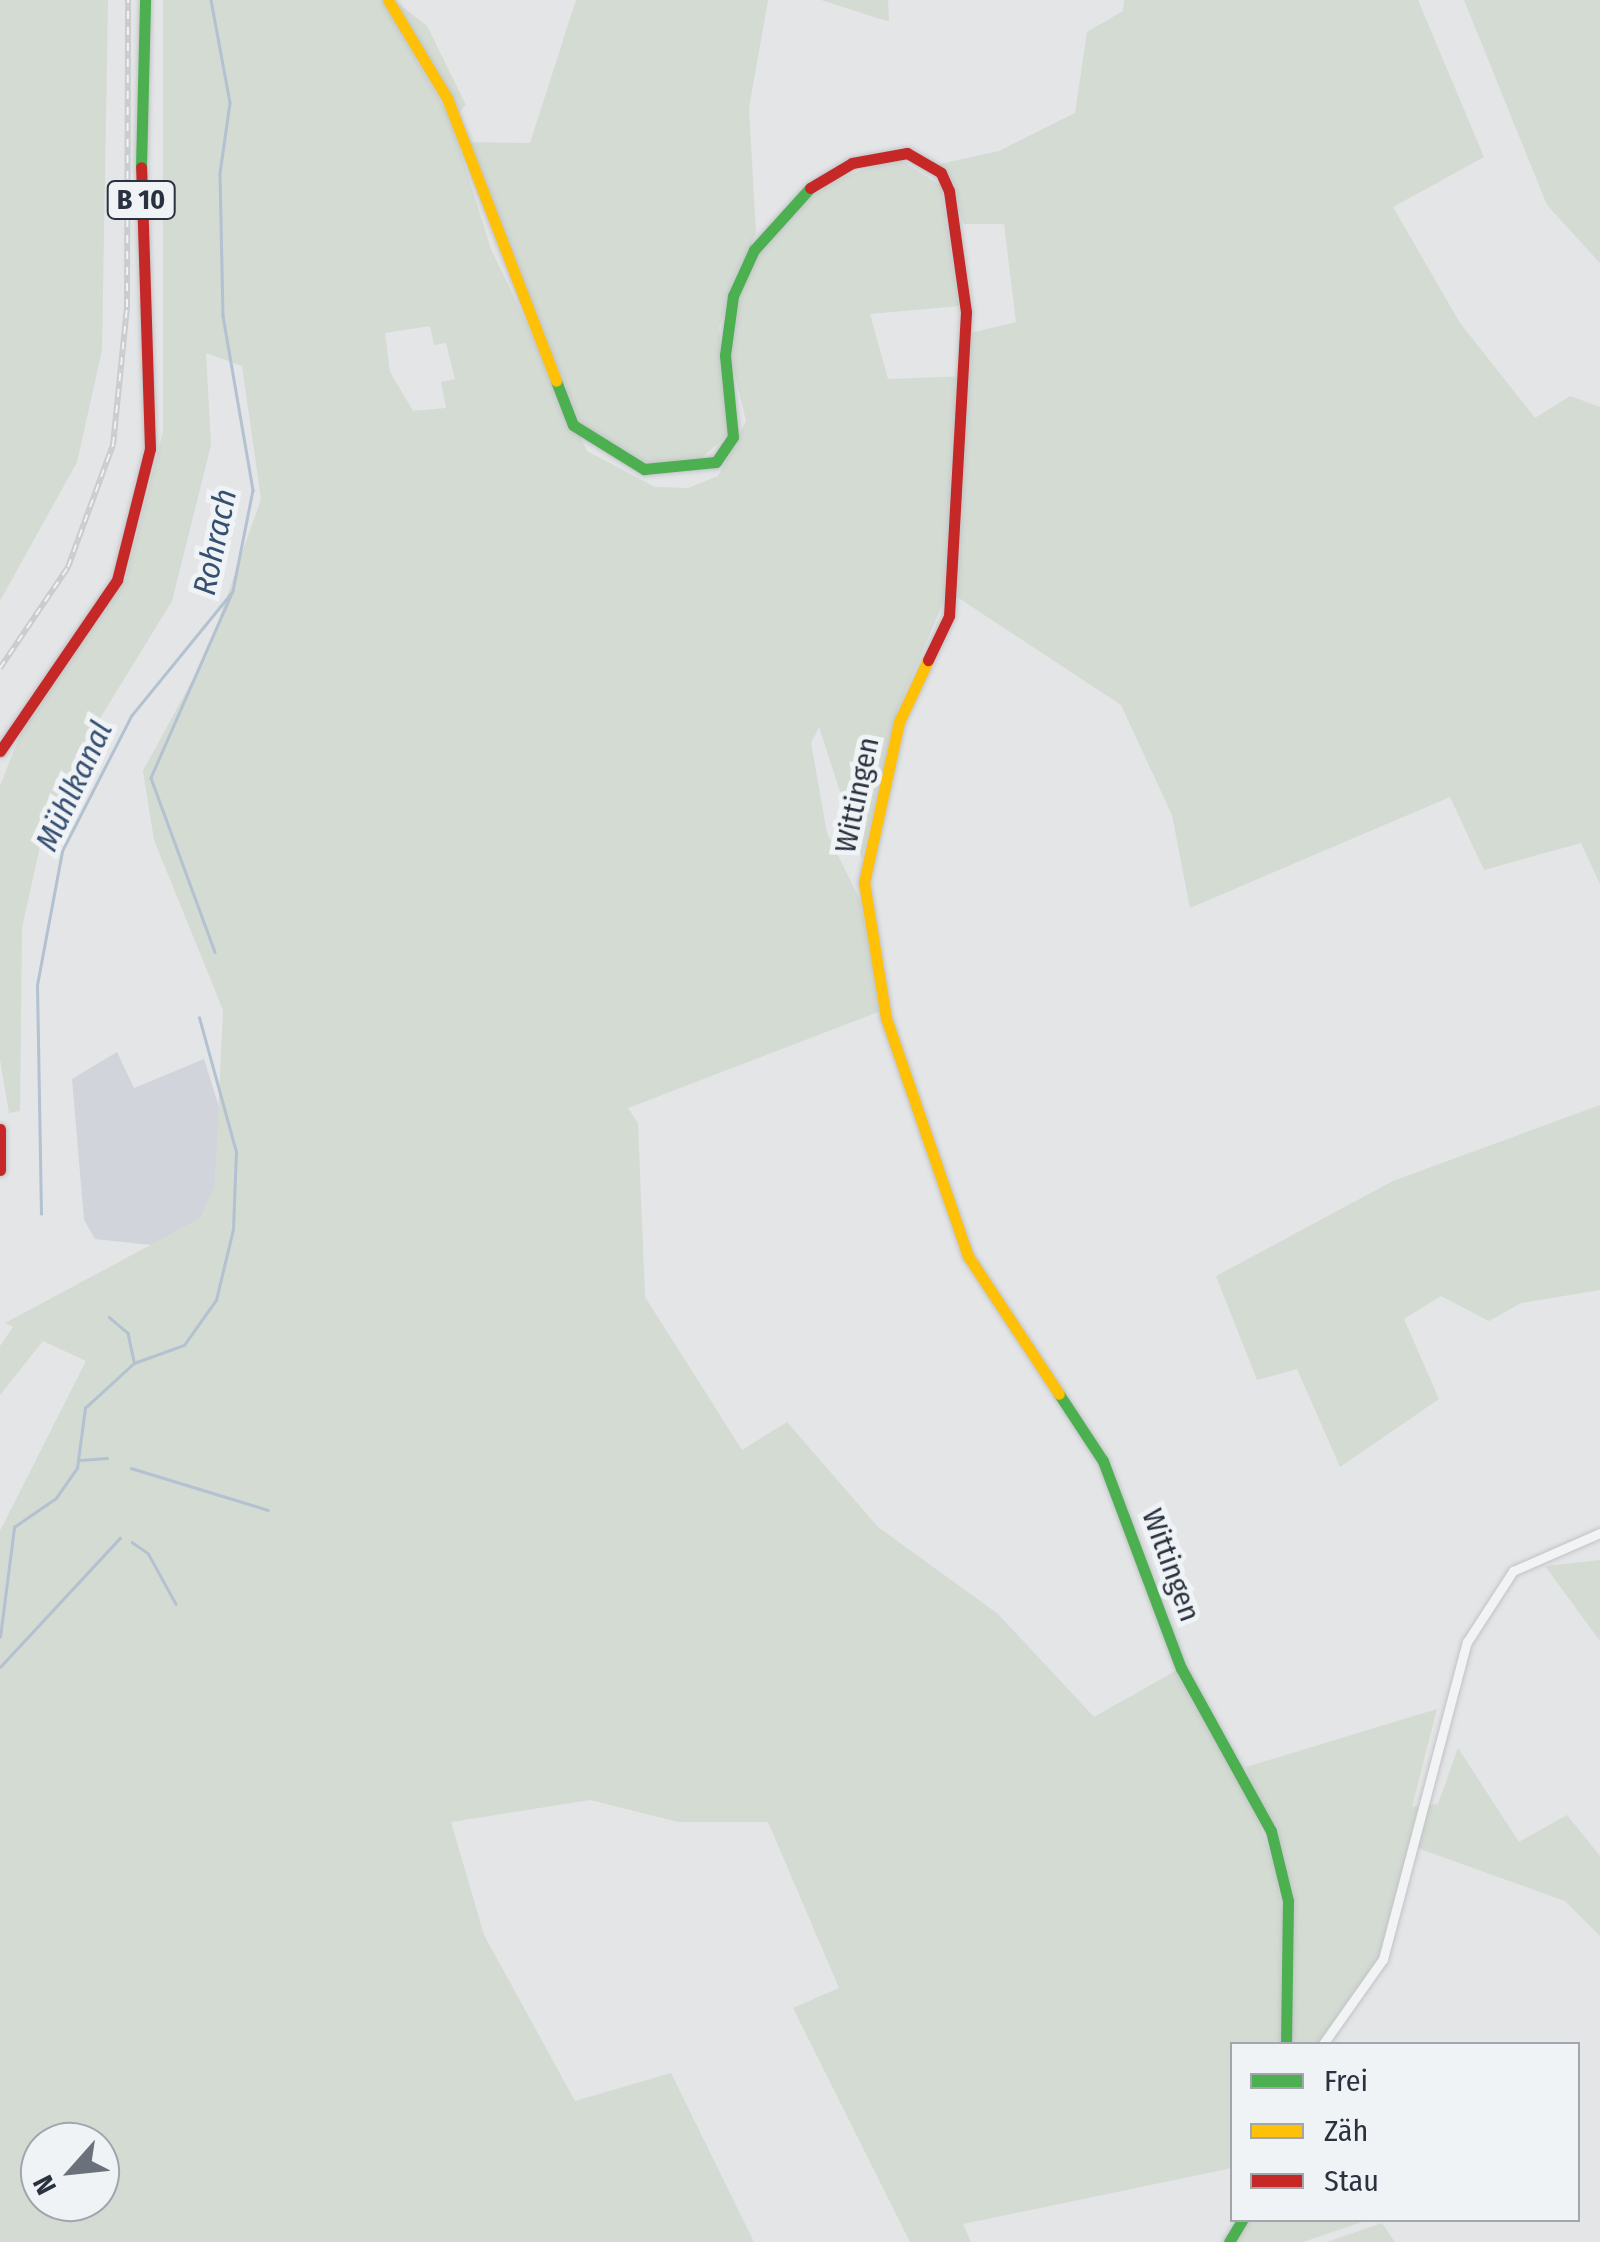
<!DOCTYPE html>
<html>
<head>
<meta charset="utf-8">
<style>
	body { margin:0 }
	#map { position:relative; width:1600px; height:2242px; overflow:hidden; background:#e3e5e7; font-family:"Fira Sans Condensed",sans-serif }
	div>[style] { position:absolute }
	.built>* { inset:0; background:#d1d4da }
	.green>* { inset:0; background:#d3dbd3 }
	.stream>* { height:2.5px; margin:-1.25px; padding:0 1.25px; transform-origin:1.25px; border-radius:1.25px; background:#b3c1d1 }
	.roads { filter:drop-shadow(0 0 2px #c1c3c5) drop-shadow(0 0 2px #c1c3c5) }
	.street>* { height:9px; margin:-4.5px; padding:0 4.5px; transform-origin:4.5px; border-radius:4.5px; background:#f1f3f4 }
	.fast>* { height:11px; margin:-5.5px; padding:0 5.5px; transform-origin:5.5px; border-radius:5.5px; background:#4caf50 }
	.slow>* { height:11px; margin:-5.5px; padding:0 5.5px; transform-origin:5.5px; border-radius:5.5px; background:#ffc107 }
	.jam>* { height:11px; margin:-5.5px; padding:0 5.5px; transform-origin:5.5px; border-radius:5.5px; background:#c62828 }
	.rail>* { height:6px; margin-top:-3px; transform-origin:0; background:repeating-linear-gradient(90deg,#f0f3f6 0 8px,#cbcccf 0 16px); box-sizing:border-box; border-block:2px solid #cbcccf }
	span { translate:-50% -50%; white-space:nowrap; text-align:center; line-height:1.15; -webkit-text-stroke:10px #f0f3f6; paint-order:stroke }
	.shield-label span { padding:2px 8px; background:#f0f3f6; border:2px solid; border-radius:8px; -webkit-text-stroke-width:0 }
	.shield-label { font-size:28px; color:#2a3240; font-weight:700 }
	.street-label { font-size:30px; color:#2a3240 }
	.water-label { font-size:32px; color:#365072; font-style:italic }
	.legend { position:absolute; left:1230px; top:2042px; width:350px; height:180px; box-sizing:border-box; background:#f0f3f6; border:2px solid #a1a6ad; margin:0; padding:12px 18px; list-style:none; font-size:30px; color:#2a3240 }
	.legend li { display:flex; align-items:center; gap:20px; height:50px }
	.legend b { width:50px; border:2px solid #a1a6ad }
	.north { position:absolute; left:20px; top:2122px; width:100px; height:100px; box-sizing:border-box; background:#f0f3f6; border:2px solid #a1a6ad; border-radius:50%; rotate:243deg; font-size:28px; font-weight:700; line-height:40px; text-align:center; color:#2a3240 }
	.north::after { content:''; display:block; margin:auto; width:35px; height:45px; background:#6b717a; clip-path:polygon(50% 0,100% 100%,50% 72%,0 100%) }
</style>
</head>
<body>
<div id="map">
	<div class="built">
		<div style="clip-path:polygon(117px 1052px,134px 1088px,204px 1059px,219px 1107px,215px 1185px,201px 1218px,151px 1245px,95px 1239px,84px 1220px,72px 1079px)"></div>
	</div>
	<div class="green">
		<div style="clip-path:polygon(0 0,108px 0,102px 350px,77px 462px,0 601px)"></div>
		<div style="clip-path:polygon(evenodd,163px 0,382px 0,449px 116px,491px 249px,587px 451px,655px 487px,688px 488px,718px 476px,746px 421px,730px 354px,738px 299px,760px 251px,820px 185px,898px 158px,941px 186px,959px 306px,870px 314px,888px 379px,968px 376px,971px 333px,1016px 322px,1004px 224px,964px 224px,940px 164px,999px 151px,1075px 113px,1087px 32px,1123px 11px,1124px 0,1418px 0,1484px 157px,1393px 207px,1460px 323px,1535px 418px,1570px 396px,1600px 407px,1600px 884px,1581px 843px,1484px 870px,1450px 797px,1190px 908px,1172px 815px,1121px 705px,948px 591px,898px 709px,862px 859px,819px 727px,811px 743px,827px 833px,860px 900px,881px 1011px,628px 1108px,638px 1123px,645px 1297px,742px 1450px,787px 1422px,878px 1527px,998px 1614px,1094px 1717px,1177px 1670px,1246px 1790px,1274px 1863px,1284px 1920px,1282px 2044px,1232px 2044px,1232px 2168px,963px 2224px,971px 2242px,910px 2242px,793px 2008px,839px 1988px,768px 1822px,678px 1822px,590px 1800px,451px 1822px,484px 1935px,575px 2101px,671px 2073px,754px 2242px,0 2242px,0 1531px,86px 1361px,43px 1341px,0 1395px,0 1346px,13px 1327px,5px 1323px,201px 1218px,215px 1185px,223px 1010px,154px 840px,143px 771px,207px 653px,261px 499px,242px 366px,206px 353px,211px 445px,172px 601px,83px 746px,42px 837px,22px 928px,20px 1111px,9px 1113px,0 1059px,0 786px,27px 717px,125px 580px,163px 432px,163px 0,430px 326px,434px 345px,446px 343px,455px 379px,441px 382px,446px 408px,413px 411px,390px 372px,385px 333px,430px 326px,163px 0,40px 2142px,100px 2142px,100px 2202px,40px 2202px,40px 2142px)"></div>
		<div style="clip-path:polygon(394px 0,427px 26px,466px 105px,458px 113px)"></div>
		<div style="clip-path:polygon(576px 0,768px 0,749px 108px,756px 233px,719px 327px,730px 433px,693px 465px,647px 463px,580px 424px,467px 142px,530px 143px)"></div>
		<div style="clip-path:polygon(821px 0,888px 0,889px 21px,877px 18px)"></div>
		<div style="clip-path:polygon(1464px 0,1600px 0,1600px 263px,1547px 205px)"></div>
		<div style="clip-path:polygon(1600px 1105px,1600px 1290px,1521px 1303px,1489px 1321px,1441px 1296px,1404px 1319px,1439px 1399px,1340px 1467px,1297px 1369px,1257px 1380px,1216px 1276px,1393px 1181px)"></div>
		<div style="clip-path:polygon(1600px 1560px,1600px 1641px,1545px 1566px)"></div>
		<div style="clip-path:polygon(1437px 1709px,1412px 1807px,1438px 1804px,1458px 1748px,1519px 1842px,1567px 1815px,1600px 1856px,1600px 1936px,1565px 1901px,1412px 1846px,1385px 1950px,1319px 2044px,1291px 2044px,1290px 1883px,1246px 1767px)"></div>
		<div style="clip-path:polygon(1248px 2220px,1368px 2220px,1303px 2242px,1235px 2242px)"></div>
		<div style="clip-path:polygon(1382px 2223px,1395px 2242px,1327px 2242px)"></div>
	</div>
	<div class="stream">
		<div style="left:211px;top:0;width:105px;rotate:79.5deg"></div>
		<div style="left:230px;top:103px;width:71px;rotate:98.1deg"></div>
		<div style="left:220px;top:173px;width:143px;rotate:88.8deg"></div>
		<div style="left:223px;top:316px;width:177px;rotate:80.2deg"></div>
		<div style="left:253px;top:490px;width:103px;rotate:101.2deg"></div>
		<div style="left:233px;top:591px;width:204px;rotate:113.7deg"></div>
		<div style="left:151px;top:778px;width:185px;rotate:69.8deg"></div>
		<div style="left:41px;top:1214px;width:229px;rotate:-91deg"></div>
		<div style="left:37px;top:985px;width:136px;rotate:-79.4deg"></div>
		<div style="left:62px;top:851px;width:152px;rotate:-62.9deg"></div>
		<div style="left:131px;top:716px;width:160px;rotate:-50.8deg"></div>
		<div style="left:109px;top:1317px;width:25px;rotate:40deg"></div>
		<div style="left:128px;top:1333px;width:29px;rotate:78deg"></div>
		<div style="left:80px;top:1460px;width:27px;rotate:-4deg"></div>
		<div style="left:131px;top:1468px;width:143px;rotate:17deg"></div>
		<div style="left:132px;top:1542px;width:19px;rotate:35deg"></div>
		<div style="left:148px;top:1553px;width:58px;rotate:61.2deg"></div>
		<div style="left:0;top:1637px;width:111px;rotate:-82.7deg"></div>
		<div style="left:14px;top:1527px;width:51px;rotate:-34.6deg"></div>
		<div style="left:56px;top:1498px;width:37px;rotate:-55deg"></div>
		<div style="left:77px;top:1468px;width:61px;rotate:-82.4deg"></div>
		<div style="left:85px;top:1408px;width:67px;rotate:-42.6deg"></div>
		<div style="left:134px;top:1363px;width:53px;rotate:-19.8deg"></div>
		<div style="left:184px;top:1345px;width:55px;rotate:-54.6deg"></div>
		<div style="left:216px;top:1300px;width:73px;rotate:-76.5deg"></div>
		<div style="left:233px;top:1229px;width:77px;rotate:-87.8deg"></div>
		<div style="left:236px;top:1152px;width:139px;rotate:-105.4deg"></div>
		<div style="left:0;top:1667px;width:176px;rotate:-47.1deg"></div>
	</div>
	<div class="roads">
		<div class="street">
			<div style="left:1323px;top:2044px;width:104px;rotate:-54.8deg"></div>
			<div style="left:1383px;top:1959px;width:328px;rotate:-75.2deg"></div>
			<div style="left:1467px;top:1642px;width:85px;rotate:-57.1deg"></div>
			<div style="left:1513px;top:1571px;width:95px;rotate:-23.6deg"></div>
		</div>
		<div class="fast">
			<div style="left:141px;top:167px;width:167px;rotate:-88.6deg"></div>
			<div style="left:556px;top:381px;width:47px;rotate:68.9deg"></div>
			<div style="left:573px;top:425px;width:84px;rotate:31.8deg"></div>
			<div style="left:644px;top:469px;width:72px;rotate:-5.6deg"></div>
			<div style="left:716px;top:462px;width:30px;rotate:-56deg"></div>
			<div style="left:733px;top:437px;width:82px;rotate:-95.6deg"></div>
			<div style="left:725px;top:355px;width:60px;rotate:-82.3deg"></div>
			<div style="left:733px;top:296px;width:51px;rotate:-65.5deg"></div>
			<div style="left:754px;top:250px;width:84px;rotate:-47.9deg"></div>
			<div style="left:1059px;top:1394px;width:80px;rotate:56.7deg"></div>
			<div style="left:1103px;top:1461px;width:221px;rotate:69.4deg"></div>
			<div style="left:1181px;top:1668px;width:186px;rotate:61.1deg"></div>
			<div style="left:1271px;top:1831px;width:72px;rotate:76.3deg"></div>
			<div style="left:1288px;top:1901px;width:143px;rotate:90.8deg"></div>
			<div style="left:1229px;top:2242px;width:26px;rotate:-59deg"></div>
		</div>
		<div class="slow">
			<div style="left:388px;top:0;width:114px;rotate:59deg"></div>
			<div style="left:447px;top:98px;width:303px;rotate:68.9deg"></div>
			<div style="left:928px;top:660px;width:68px;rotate:115.1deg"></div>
			<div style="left:899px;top:722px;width:164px;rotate:102.3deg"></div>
			<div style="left:864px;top:882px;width:138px;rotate:80.8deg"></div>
			<div style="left:886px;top:1018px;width:252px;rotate:71deg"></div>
			<div style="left:968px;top:1256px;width:165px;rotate:56.6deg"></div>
		</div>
		<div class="jam">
			<div style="left:810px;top:188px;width:49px;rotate:-30.8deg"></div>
			<div style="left:852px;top:163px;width:56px;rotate:-10.3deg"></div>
			<div style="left:907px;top:153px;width:39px;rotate:30deg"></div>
			<div style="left:941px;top:173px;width:20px;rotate:66deg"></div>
			<div style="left:949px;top:191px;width:122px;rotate:82deg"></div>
			<div style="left:966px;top:312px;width:304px;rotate:93.2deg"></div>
			<div style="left:949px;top:616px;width:49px;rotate:115.5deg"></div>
			<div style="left:0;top:751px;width:207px;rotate:-55.6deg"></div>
			<div style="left:117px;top:580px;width:135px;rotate:-75.9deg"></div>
			<div style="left:150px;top:449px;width:282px;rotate:-91.8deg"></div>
			<div style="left:0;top:1129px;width:41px;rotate:90deg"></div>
		</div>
	</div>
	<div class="rail">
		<div style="left:0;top:668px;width:122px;rotate:-56deg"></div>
		<div style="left:68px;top:567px;width:130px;rotate:-69.8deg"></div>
		<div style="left:113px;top:445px;width:139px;rotate:-84.2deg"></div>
		<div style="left:127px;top:307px;width:307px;rotate:-89.8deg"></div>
	</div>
	<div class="shield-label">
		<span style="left:141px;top:200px">B 10</span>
	</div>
	<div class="street-label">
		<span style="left:857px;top:795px;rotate:-78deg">Wittingen</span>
		<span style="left:1171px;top:1565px;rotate:70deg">Wittingen</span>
	</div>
	<div class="water-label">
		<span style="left:215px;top:542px;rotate:-78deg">Rohrach</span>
		<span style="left:74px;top:786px;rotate:-65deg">Mühlkanal</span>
	</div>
	<ul class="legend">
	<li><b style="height:12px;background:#4caf50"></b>Frei</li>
	<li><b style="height:12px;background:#ffc107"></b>Zäh</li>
	<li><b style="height:12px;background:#c62828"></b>Stau</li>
	</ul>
	<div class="north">N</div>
</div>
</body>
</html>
